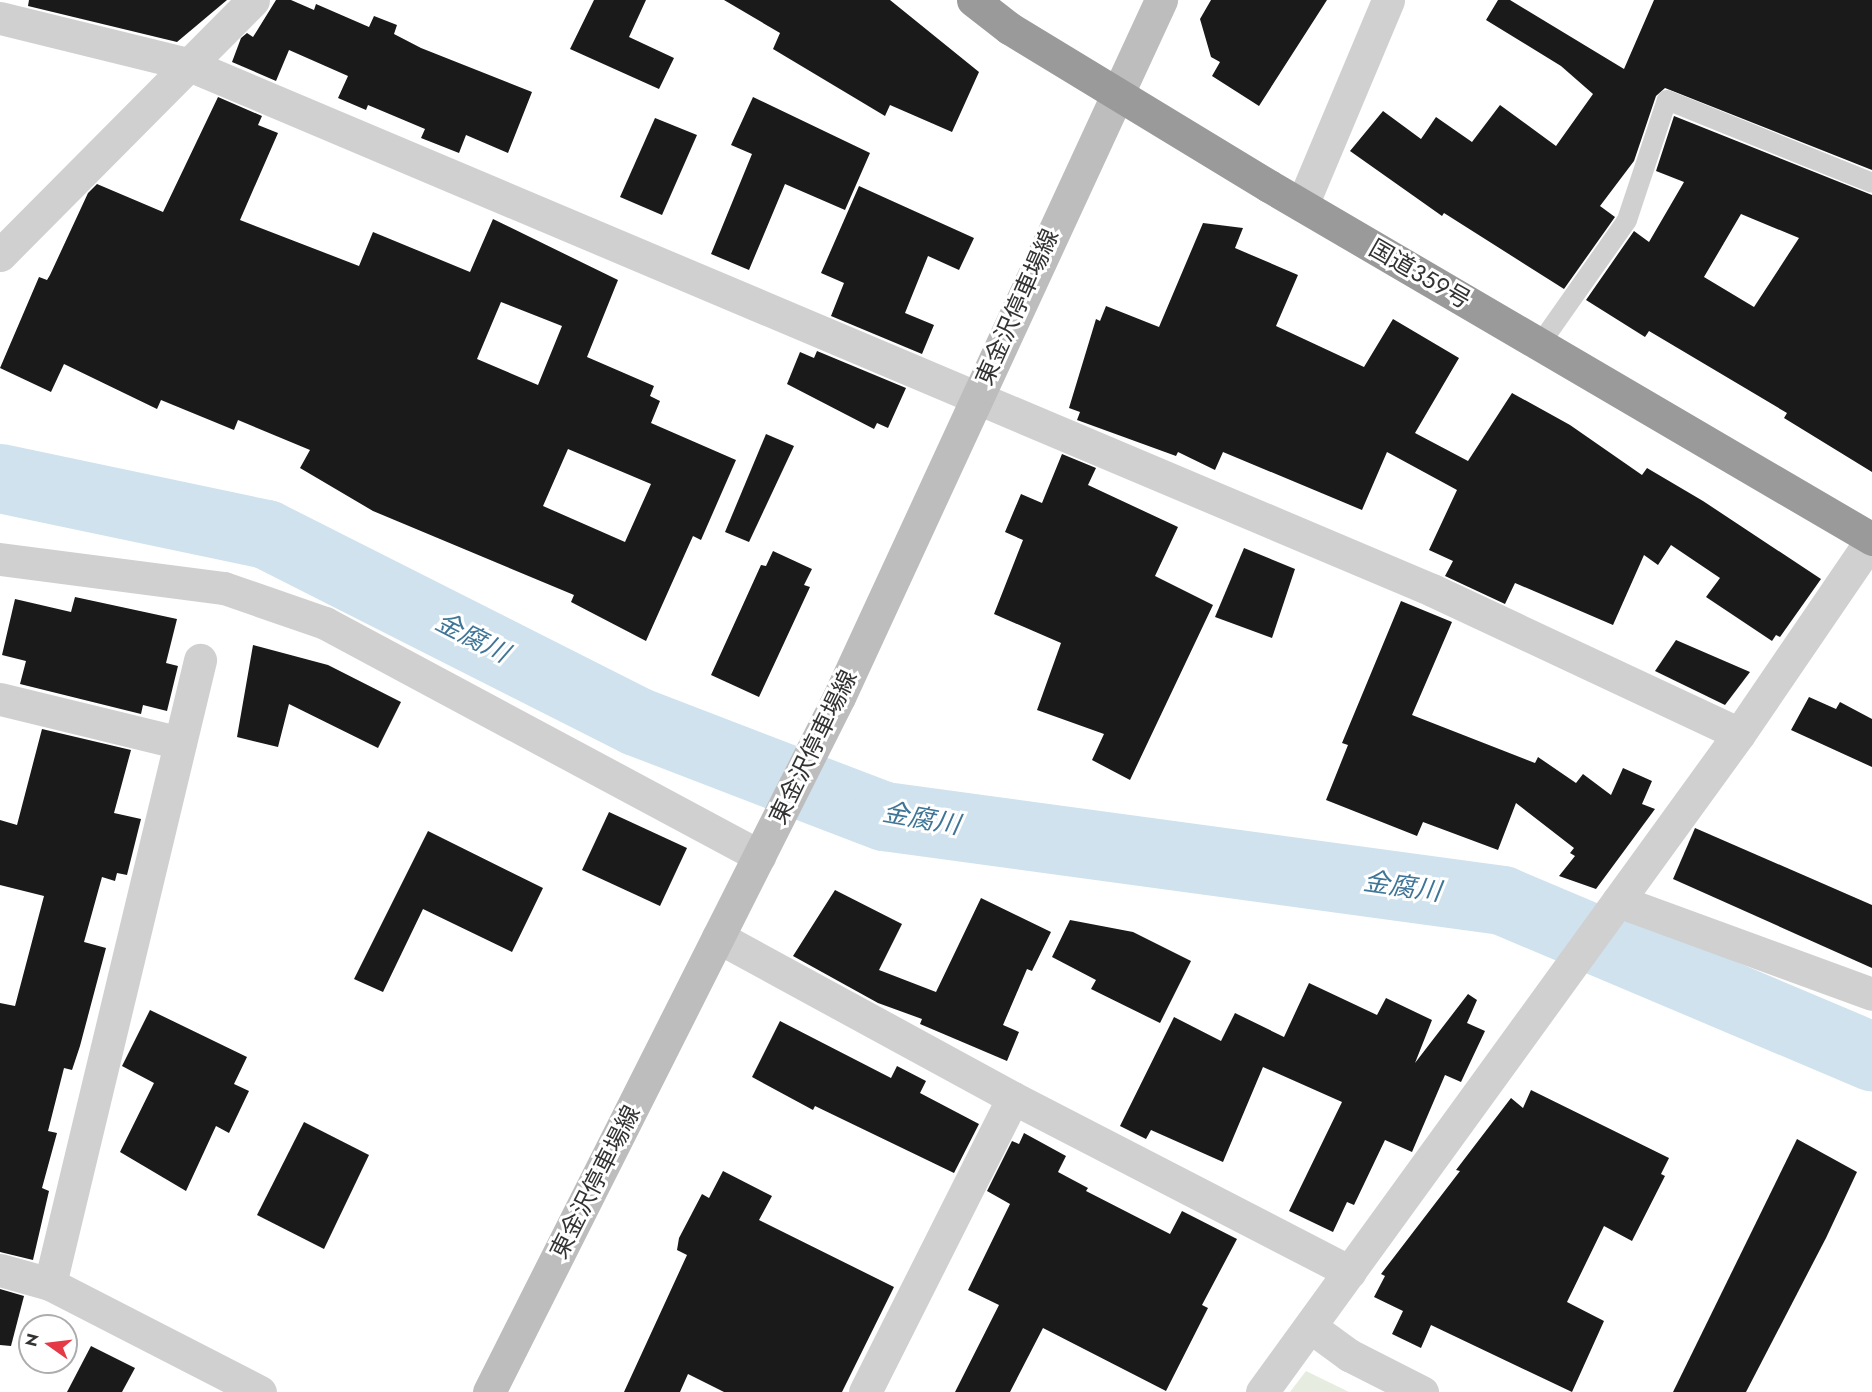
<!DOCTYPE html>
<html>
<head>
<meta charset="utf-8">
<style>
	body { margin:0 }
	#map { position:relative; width:1872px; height:1392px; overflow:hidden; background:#fff; font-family:Jost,"Noto Sans JP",sans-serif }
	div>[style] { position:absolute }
	.green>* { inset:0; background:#e6ecdf }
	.river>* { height:69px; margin:-34.5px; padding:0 34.5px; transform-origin:34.5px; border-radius:34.5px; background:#cfe2ee }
	.building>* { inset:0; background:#1a1a1a }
	.lane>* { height:20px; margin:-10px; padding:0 10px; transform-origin:10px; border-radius:10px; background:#d0d0d0 }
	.street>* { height:33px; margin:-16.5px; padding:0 16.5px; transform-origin:16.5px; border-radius:16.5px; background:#d0d0d0 }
	.secondary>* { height:33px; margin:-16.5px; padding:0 16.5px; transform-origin:16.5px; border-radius:16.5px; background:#bdbdbd }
	.highway>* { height:33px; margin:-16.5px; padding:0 16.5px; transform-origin:16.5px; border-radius:16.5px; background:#9a9a9a }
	span { translate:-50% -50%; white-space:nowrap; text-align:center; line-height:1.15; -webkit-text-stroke:6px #fff; paint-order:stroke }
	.street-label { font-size:24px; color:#333 }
	.water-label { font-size:26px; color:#3f7597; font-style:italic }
	.north { position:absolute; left:18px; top:1314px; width:60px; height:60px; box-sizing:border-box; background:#fff; border:2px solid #adadad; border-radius:50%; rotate:284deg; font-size:16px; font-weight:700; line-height:24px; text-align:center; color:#333 }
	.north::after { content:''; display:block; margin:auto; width:21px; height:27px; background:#e63946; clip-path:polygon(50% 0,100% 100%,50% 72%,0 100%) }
</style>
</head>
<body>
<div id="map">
	<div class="green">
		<div style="clip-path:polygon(1306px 1371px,1349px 1392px,1290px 1392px)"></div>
	</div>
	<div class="river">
		<div style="left:0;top:478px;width:272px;rotate:11.9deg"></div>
		<div style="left:266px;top:534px;width:415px;rotate:26.8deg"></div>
		<div style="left:636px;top:721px;width:266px;rotate:21deg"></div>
		<div style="left:884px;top:816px;width:624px;rotate:7.74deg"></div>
		<div style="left:1502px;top:900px;width:402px;rotate:22.9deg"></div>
	</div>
	<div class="building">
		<div style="clip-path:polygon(29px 0,227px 0,177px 42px,28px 6px)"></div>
		<div style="clip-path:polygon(276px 0,291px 0,314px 10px,316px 4px,369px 27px,374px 16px,397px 25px,394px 34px,421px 48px,532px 92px,508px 153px,466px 135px,459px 153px,421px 138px,425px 129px,368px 105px,366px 110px,338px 98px,348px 76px,289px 50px,276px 81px,232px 62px,241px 38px,247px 33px,253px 37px)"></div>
		<div style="clip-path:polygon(594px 0,646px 0,629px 37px,674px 58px,659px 89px,570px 49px)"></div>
		<div style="clip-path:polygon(724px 0,890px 0,979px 72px,952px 132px,890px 105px,885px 116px,773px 49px,780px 33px)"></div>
		<div style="clip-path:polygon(1211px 0,1327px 0,1259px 106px,1212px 76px,1220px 62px,1211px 57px,1200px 19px)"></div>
		<div style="clip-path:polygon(1498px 0,1510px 0,1624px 69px,1654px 0,1872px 0,1872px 170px,1665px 88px,1656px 96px,1634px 161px,1600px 206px,1615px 217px,1564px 289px,1444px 213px,1442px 216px,1350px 151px,1383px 111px,1421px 139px,1436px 117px,1472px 142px,1500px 105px,1556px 146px,1593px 94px,1561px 66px,1486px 20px)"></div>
		<div style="clip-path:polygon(evenodd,218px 97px,262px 116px,258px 125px,278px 133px,240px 220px,359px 266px,373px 232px,470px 272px,493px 219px,618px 280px,587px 357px,654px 386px,650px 396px,660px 401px,651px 423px,736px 460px,701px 540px,693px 536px,646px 641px,571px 602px,574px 595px,373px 511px,300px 468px,310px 450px,238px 420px,234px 430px,161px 400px,157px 409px,64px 364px,51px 392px,0 368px,39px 277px,47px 280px,50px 275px,88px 193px,97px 184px,163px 212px,218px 97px,501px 302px,562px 326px,538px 385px,477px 359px,501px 302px,218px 97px,568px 449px,651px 484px,625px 542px,543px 506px,568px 449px)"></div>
		<div style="clip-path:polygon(753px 97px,870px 153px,845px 210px,785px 184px,749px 270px,711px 254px,752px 154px,731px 145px)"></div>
		<div style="clip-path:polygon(evenodd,1674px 116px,1872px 195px,1872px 472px,1784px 418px,1787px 413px,1649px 331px,1645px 337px,1586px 300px,1634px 231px,1649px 242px,1684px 182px,1656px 171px,1674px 116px,1741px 214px,1799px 238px,1754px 307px,1704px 277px,1741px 214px)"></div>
		<div style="clip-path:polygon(655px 118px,697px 135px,662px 215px,620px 197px)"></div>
		<div style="clip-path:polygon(859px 186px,974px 238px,959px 270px,928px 256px,905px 313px,934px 325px,922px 354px,831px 316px,844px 283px,821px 273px)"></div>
		<div style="clip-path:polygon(1203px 223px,1243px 228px,1235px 248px,1298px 275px,1276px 326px,1364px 367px,1393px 319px,1459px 358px,1415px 433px,1468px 461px,1512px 393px,1570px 425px,1642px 475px,1647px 468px,1703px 501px,1821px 579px,1780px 637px,1776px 635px,1772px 641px,1706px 597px,1720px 578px,1671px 545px,1658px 565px,1644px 555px,1613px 625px,1515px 583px,1505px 604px,1445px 576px,1453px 561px,1429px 550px,1457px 490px,1387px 452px,1362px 510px,1223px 452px,1215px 470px,1178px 452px,1176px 456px,1077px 420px,1080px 412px,1069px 408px,1096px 319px,1100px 321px,1106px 306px,1159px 327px)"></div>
		<div style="clip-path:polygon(817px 351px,906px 388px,888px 428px,877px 423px,874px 429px,787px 384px,800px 352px,814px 358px)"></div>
		<div style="clip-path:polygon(766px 434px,794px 446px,749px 542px,725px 532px)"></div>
		<div style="clip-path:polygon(1062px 454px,1096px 468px,1088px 485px,1178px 527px,1155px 576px,1213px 605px,1130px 780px,1092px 760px,1104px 734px,1037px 710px,1061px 643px,994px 614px,1023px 540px,1005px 532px,1021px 494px,1042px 503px)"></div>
		<div style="clip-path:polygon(1244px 548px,1295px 569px,1272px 638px,1215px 617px)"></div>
		<div style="clip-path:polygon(773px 551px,812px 569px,804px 585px,810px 587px,759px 697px,711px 675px,761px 565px,766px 566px)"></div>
		<div style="clip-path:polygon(75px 597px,177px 619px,166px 663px,178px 666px,167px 711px,143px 705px,141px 714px,20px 684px,26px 661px,2px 655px,15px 599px,71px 612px)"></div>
		<div style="clip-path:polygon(1401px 601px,1452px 622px,1412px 715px,1535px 763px,1538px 757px,1576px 783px,1583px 774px,1611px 795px,1623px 768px,1652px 781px,1642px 804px,1655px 809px,1596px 889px,1559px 876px,1575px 856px,1570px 853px,1574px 848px,1516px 803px,1498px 850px,1423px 822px,1417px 836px,1326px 800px,1348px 745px,1342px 743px)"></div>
		<div style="clip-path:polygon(1676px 640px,1750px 672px,1725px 705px,1655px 671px)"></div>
		<div style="clip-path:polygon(253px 645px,328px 665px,401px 702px,378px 748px,289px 704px,278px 747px,237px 737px)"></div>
		<div style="clip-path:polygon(1809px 697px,1836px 709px,1840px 702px,1872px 719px,1872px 767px,1791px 730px)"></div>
		<div style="clip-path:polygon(42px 729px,131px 750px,114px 813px,141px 819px,127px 875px,117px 873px,115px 881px,102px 877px,84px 942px,106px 948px,80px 1046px,72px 1070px,64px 1068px,48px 1131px,57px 1133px,42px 1188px,49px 1191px,33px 1260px,0 1252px,0 1003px,15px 1006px,44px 896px,0 885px,0 820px,17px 825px)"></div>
		<div style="clip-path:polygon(609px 812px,687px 848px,660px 906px,582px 870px)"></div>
		<div style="clip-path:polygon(1695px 828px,1872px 905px,1872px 968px,1673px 879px)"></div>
		<div style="clip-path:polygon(428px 831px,543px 888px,512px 952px,423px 909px,383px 992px,354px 979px)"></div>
		<div style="clip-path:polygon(835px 890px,902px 924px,879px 970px,936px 992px,981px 898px,1051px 932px,1032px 971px,1027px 969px,1003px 1025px,1019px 1032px,1007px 1061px,920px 1024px,922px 1019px,878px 1003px,793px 956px)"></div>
		<div style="clip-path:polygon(1070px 920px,1133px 932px,1191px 961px,1160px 1023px,1091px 989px,1096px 980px,1052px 957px)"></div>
		<div style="clip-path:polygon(1309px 983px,1377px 1015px,1386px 998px,1432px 1020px,1415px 1063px,1468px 994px,1477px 1000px,1467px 1023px,1485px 1031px,1461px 1082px,1445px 1075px,1412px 1152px,1385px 1140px,1354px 1205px,1347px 1202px,1333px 1232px,1289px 1211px,1342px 1102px,1263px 1067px,1223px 1162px,1151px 1130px,1146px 1139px,1120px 1126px,1174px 1017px,1221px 1041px,1235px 1013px,1284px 1037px)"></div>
		<div style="clip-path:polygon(150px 1010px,247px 1057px,234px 1084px,249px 1091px,229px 1133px,216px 1126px,186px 1191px,120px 1152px,154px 1083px,122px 1066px)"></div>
		<div style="clip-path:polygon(780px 1021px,891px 1078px,897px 1066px,926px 1081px,920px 1093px,979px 1124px,954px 1173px,815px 1106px,813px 1110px,752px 1077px)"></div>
		<div style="clip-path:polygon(1531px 1090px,1669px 1158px,1661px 1174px,1665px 1176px,1632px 1241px,1604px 1226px,1567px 1302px,1604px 1321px,1572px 1392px,1431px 1325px,1421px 1348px,1392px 1334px,1403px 1311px,1374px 1297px,1385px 1276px,1381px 1274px,1460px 1171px,1456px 1170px,1511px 1098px,1523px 1108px)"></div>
		<div style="clip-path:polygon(304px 1122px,369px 1155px,324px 1249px,257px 1215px)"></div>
		<div style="clip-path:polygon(1024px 1133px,1066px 1156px,1058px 1172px,1088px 1188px,1086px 1191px,1170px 1234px,1182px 1211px,1237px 1239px,1202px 1305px,1208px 1308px,1166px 1391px,1043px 1328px,1010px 1392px,955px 1392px,999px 1305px,968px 1290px,1010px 1204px,987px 1191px,1012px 1141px,1019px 1144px)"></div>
		<div style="clip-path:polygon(1797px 1139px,1857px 1172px,1826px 1238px,1746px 1392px,1673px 1392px)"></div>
		<div style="clip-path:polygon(723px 1171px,772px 1196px,759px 1220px,894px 1287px,842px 1392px,724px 1392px,688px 1374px,680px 1392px,624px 1392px,687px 1255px,677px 1250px,679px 1238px,702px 1194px,709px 1198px)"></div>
		<div style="clip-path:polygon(0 1289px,24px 1296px,11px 1346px,0 1345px)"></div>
		<div style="clip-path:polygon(91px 1346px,135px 1368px,122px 1392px,67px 1392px)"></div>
	</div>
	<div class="lane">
		<div style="left:1540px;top:344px;width:151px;rotate:-54.9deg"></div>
		<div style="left:1627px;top:220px;width:126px;rotate:-71.6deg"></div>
		<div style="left:1667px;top:100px;width:221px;rotate:22deg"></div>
	</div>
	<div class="street">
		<div style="left:0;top:18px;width:193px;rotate:13.8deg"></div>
		<div style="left:187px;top:64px;width:1352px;rotate:22.9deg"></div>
		<div style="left:1432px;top:590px;width:339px;rotate:25.1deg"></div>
		<div style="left:1302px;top:205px;width:222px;rotate:-67.2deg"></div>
		<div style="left:0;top:255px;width:359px;rotate:-45.2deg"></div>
		<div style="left:0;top:559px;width:226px;rotate:7.4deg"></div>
		<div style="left:224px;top:588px;width:107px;rotate:19.1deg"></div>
		<div style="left:325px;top:623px;width:493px;rotate:28.2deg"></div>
		<div style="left:0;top:699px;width:185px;rotate:13.7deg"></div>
		<div style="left:1618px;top:901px;width:270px;rotate:20.1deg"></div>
		<div style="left:718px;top:937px;width:336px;rotate:28.6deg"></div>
		<div style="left:1013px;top:1098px;width:379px;rotate:27.3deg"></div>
		<div style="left:0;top:1270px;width:52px;rotate:15.6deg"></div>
		<div style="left:50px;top:1284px;width:236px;rotate:27.2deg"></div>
		<div style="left:50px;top:1284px;width:642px;rotate:-76.48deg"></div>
		<div style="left:1312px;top:1328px;width:46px;rotate:36.1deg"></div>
		<div style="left:1349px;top:1355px;width:82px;rotate:26.9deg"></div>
		<div style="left:865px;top:1392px;width:329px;rotate:-63.3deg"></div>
		<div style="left:1262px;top:1392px;width:813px;rotate:-54.06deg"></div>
		<div style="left:1739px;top:734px;width:236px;rotate:-55.7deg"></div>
	</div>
	<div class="secondary">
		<div style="left:489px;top:1392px;width:778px;rotate:-63.27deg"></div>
		<div style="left:839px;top:697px;width:768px;rotate:-65.2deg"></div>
	</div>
	<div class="highway">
		<div style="left:973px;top:0;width:46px;rotate:37.9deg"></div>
		<div style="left:1009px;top:28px;width:304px;rotate:31.3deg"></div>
		<div style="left:1269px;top:186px;width:699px;rotate:30.34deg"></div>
	</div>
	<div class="street-label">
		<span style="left:1420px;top:274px;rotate:30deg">国道359号</span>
		<span style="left:1017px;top:307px;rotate:-66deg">東金沢停車場線</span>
		<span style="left:813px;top:747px;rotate:-64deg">東金沢停車場線</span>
		<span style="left:595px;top:1182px;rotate:-63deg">東金沢停車場線</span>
	</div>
	<div class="water-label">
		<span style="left:472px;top:638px;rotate:27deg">金腐川</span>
		<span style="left:921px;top:819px;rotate:10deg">金腐川</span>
		<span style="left:1402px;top:887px;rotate:8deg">金腐川</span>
	</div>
	<div class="north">N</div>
</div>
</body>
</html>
